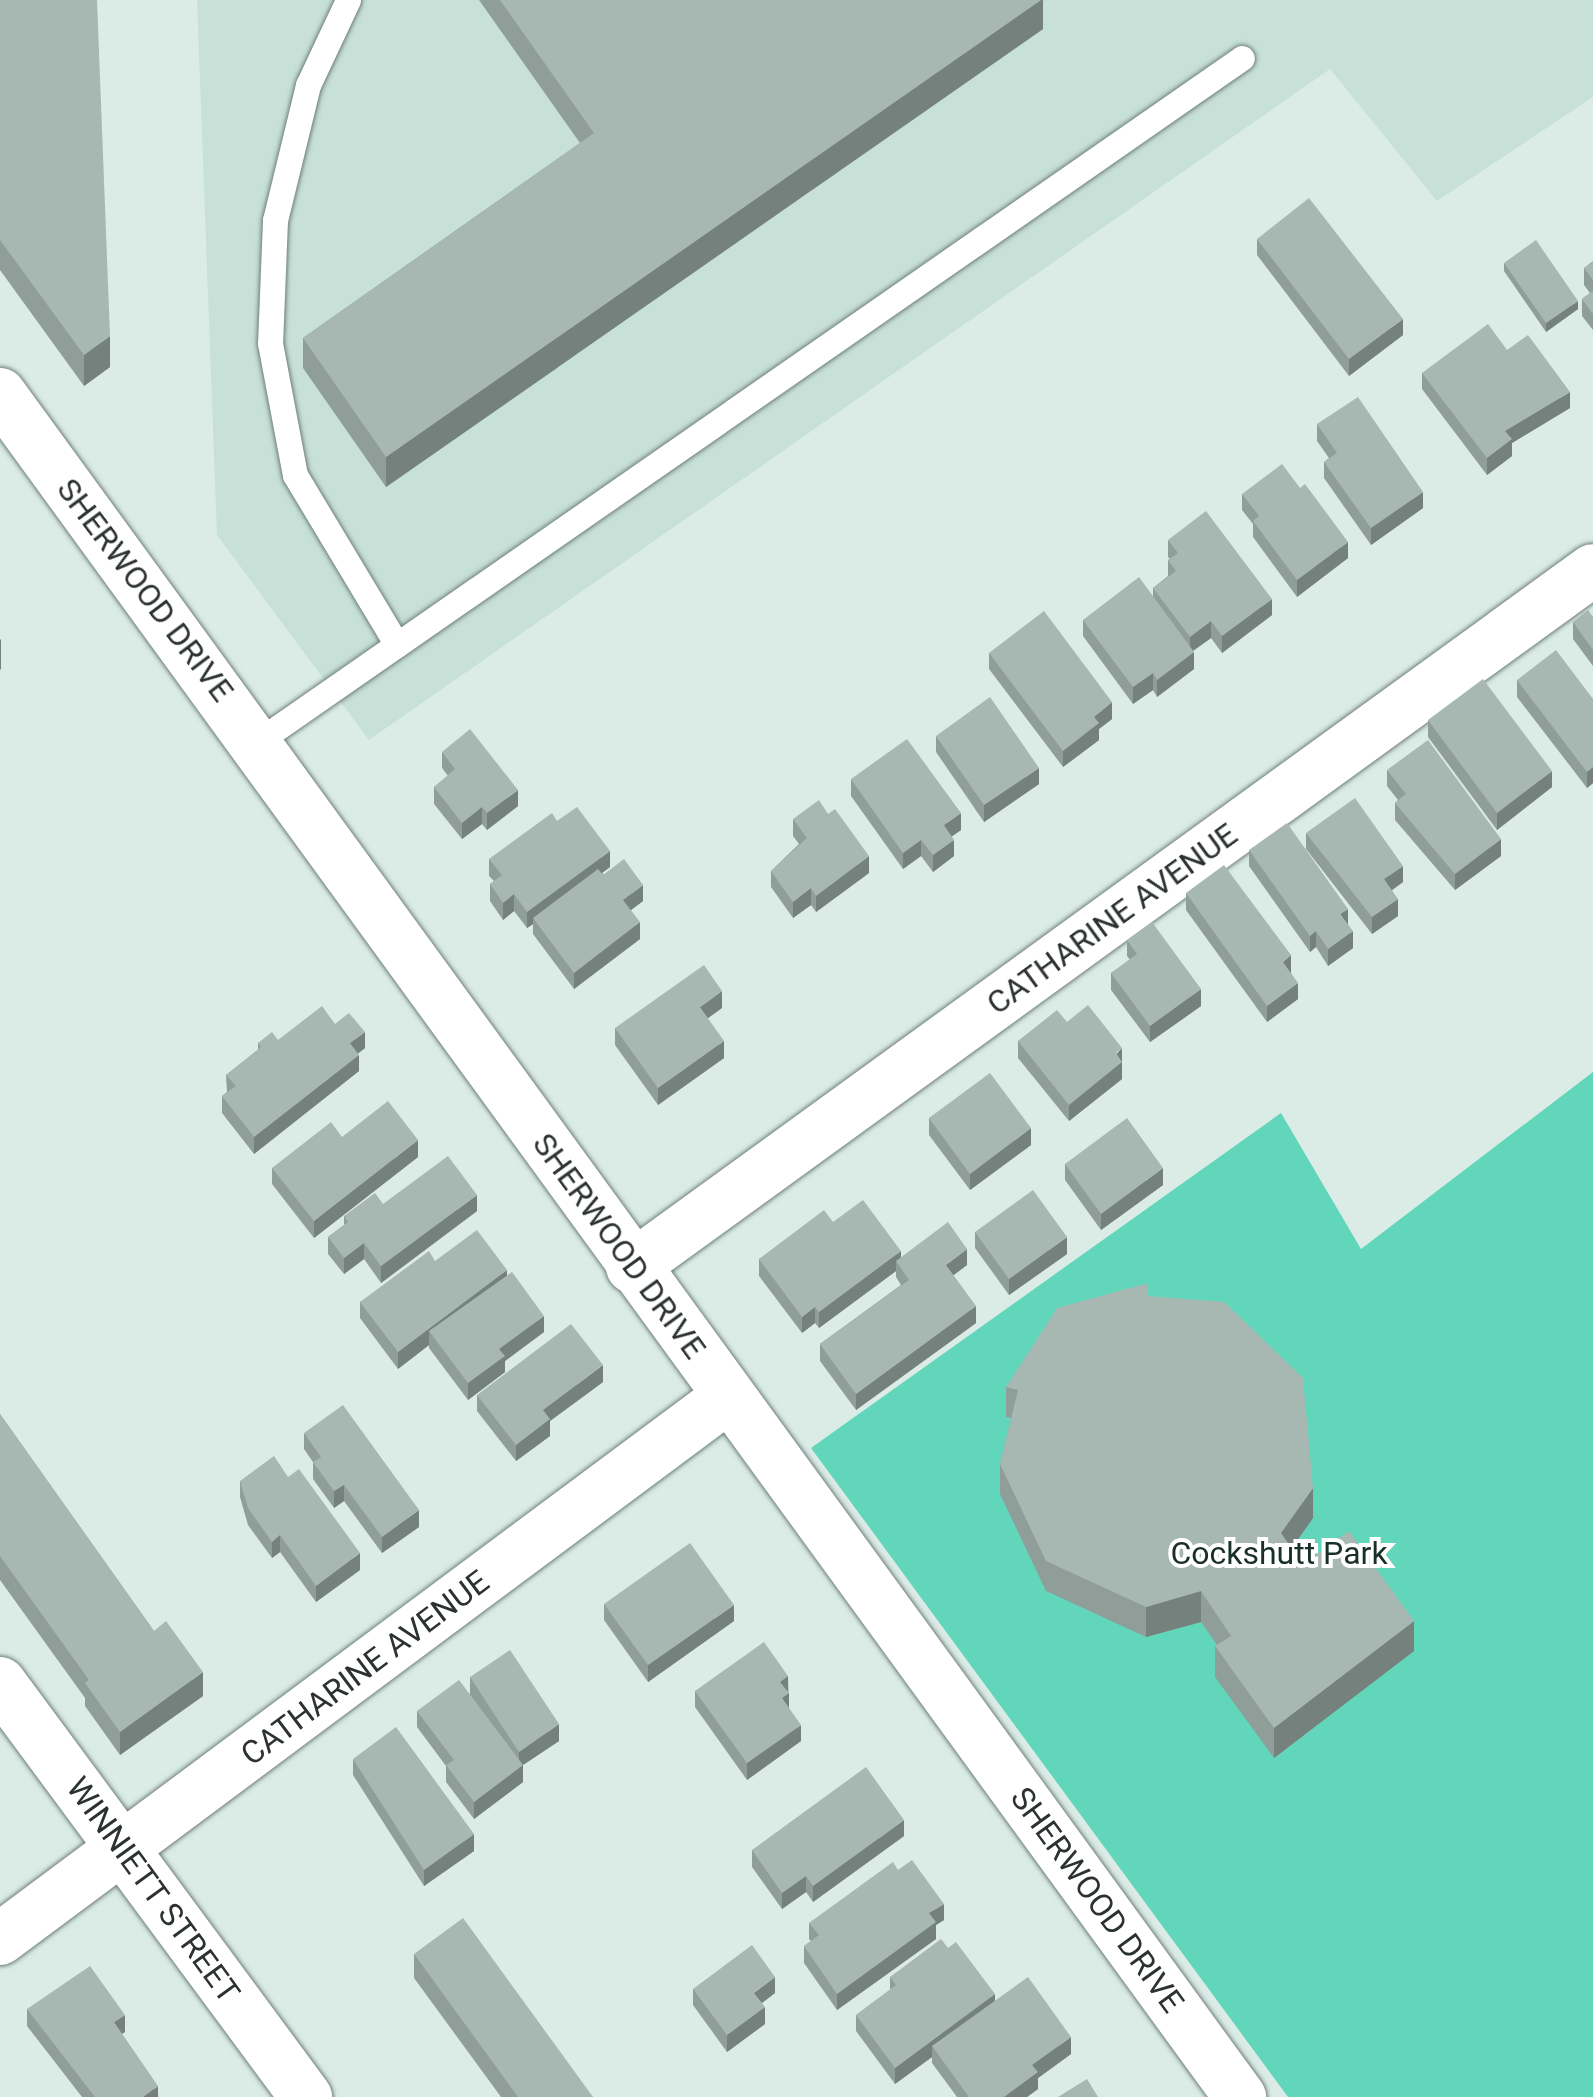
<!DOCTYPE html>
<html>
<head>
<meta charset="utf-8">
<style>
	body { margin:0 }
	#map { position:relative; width:1593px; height:2097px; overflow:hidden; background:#dbece7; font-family:Roboto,sans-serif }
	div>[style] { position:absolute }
	.built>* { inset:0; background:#c7e0d8 }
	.green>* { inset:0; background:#62d6bb }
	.roads { filter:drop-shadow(0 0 2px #6f7f7a) drop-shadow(0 0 2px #6f7f7a) }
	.service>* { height:25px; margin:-12.5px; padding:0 12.5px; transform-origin:12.5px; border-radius:12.5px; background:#fff }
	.minor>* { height:52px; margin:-26px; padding:0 26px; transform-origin:26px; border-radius:26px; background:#fff }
	.wall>* { inset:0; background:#909e9a }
	.shaded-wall>* { inset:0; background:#75817d }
	.building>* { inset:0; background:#a7b8b3 }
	span { translate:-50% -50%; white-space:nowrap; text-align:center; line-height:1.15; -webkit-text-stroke:8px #fff; paint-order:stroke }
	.street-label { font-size:32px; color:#2b3230 }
	.park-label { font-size:32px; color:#192f29 }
</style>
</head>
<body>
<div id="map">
	<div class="built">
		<div style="clip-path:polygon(197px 0,1593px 0,1593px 97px,1437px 201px,1330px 69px,369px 740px,217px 535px)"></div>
	</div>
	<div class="green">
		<div style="clip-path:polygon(1593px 1072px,1593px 2097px,1288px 2097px,811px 1448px,1281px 1113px,1361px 1249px)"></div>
	</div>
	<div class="roads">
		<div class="service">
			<div style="left:348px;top:0;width:94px;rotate:115.2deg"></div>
			<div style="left:308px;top:85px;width:139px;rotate:103.7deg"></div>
			<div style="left:275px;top:220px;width:123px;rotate:92.3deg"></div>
			<div style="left:270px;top:343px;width:134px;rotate:79.3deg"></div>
			<div style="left:295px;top:475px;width:198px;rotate:59deg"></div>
			<div style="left:257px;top:742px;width:1199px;rotate:-34.78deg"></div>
		</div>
		<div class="minor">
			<div style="left:0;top:394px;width:2107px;rotate:53.94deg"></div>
			<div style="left:632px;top:1267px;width:1187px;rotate:-35.95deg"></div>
			<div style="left:0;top:1683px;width:515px;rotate:53.53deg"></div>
			<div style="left:0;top:1939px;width:909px;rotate:-36.68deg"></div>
		</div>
	</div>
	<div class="wall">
		<div style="clip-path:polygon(0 0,110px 367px,84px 386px,0 270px)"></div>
		<div style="clip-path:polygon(479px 0,1043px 0,1043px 29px,386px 487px,303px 368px,303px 338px,580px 143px)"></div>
		<div style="clip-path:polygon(1257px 239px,1403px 335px,1349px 376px,1257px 255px)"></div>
		<div style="clip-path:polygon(1593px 261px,1593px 330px,1582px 316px,1582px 299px,1590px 293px,1584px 285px,1584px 268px)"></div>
		<div style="clip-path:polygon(1504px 263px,1578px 309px,1546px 332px,1504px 271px)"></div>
		<div style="clip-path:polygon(1507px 350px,1570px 408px,1512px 443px,1512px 456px,1487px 475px,1422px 389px,1422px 373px)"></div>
		<div style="clip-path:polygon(1317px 424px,1423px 508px,1371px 545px,1324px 478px,1324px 462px,1329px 458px,1317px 441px)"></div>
		<div style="clip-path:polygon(1300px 488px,1348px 558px,1297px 597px,1253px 537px,1253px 524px,1242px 510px,1242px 494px)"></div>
		<div style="clip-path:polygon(1168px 540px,1272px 615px,1222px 653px,1211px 638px,1193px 651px,1194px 669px,1157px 697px,1153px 690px,1133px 704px,1083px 636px,1083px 620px,1153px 596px,1153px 588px,1168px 576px,1168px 560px,1170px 559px,1168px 557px)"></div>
		<div style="clip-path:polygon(1593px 617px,1593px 666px,1573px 639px,1573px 622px)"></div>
		<div style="clip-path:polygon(989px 653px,1112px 719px,1099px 729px,1099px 740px,1063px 767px,989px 669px)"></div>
		<div style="clip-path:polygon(1517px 680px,1593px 699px,1593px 783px,1587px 788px,1517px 697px)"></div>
		<div style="clip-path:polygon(1428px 720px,1552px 787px,1497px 830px,1428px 737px)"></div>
		<div style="clip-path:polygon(936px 736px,1039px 784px,984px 822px,936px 752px)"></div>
		<div style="clip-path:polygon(442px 752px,518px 806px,487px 830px,482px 824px,462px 839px,434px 804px,434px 787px,448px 776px,442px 768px)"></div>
		<div style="clip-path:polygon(1387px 770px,1501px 856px,1455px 890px,1395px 820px,1395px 803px,1398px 800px,1387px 786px)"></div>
		<div style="clip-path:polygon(851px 779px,961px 830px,952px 836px,954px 856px,933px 872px,921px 856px,903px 869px,851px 796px)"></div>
		<div style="clip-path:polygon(793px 819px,869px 873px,816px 912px,811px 905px,793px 918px,771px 887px,771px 871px,799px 844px,793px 836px)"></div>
		<div style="clip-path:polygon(557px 821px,610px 867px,602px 873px,643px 901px,631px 910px,640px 939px,574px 989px,533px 934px,533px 924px,527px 928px,514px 911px,503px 920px,490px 901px,490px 884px,494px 881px,489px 876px,489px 859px)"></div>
		<div style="clip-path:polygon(1306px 833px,1403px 882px,1392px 890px,1398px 916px,1372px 934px,1306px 849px)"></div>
		<div style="clip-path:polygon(1249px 850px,1348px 925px,1353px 948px,1328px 966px,1316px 947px,1310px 952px,1249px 866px)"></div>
		<div style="clip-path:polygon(1186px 893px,1291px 972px,1298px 999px,1267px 1022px,1186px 910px)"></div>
		<div style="clip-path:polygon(1127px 940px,1201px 1006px,1150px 1042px,1111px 990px,1111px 973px,1130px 960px,1127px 956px)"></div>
		<div style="clip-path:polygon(722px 1008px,707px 1018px,724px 1058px,658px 1105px,615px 1045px,615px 1028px)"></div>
		<div style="clip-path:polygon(1067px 1022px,1122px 1061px,1122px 1079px,1069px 1121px,1018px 1058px,1018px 1041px)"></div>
		<div style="clip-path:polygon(335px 1024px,365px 1048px,358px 1053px,359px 1071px,254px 1154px,222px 1113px,222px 1096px,227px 1092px,226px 1075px,258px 1050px,258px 1043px,278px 1040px)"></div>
		<div style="clip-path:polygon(929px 1118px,1031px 1145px,970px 1190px,929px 1135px)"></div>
		<div style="clip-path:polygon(418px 1157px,314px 1238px,272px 1184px,272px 1168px)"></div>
		<div style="clip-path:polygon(1065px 1164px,1163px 1185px,1101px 1230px,1065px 1180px)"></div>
		<div style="clip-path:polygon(383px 1204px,477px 1211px,381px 1283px,364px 1259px,344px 1274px,328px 1254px,328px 1237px,344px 1225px,344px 1216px)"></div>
		<div style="clip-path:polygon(833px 1222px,901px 1257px,967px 1265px,953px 1275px,976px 1323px,856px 1410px,820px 1361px,820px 1344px,901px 1285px,896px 1277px,896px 1271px,819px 1328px,815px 1323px,802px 1333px,759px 1276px,759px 1259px)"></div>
		<div style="clip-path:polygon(975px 1232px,1067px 1254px,1009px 1295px,975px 1248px)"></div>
		<div style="clip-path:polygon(435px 1261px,507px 1275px,544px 1332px,505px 1361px,505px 1372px,468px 1400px,429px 1348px,429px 1345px,398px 1369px,360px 1318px,360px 1302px)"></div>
		<div style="clip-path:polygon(1148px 1296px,1313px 1518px,1292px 1548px,1303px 1564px,1414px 1651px,1274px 1758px,1215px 1677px,1215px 1646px,1217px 1645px,1201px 1622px,1146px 1637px,1046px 1591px,1000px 1494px,1000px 1464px,1011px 1418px,1006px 1417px,1006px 1387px)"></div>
		<div style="clip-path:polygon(603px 1382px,550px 1421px,550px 1436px,516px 1461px,477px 1411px,477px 1395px)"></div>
		<div style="clip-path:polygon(0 1414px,154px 1631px,203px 1696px,120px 1755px,85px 1706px,85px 1698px,0 1580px)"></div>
		<div style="clip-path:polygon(304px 1433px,419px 1527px,382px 1553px,344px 1501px,334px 1508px,313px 1479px,313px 1462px,304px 1449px)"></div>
		<div style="clip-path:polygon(288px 1477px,360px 1570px,316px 1602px,280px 1552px,272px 1558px,248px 1525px,240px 1497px,240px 1481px)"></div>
		<div style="clip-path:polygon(604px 1604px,734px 1621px,648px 1682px,604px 1620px)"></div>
		<div style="clip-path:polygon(788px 1676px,789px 1708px,801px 1741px,747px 1780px,695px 1707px,695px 1691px)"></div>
		<div style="clip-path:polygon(470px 1677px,559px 1741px,523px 1765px,523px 1782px,474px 1819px,446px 1782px,446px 1766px,417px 1727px,417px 1711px,470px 1694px)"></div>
		<div style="clip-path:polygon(353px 1759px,474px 1851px,424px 1886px,353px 1775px)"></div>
		<div style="clip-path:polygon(904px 1836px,813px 1902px,806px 1892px,782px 1909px,752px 1867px,752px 1850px)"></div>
		<div style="clip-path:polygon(898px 1870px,944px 1920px,936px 1925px,936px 1939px,837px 2010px,804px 1963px,804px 1946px,811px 1941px,809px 1939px,809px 1923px)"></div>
		<div style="clip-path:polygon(948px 1948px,995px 2001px,1071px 2054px,1038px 2078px,1038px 2089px,1027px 2097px,957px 2097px,932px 2063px,932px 2057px,895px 2084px,856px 2031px,856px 2015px,890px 1990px,890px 1977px)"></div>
		<div style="clip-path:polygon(414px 1954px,593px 2097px,501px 2097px,414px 1978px)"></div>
		<div style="clip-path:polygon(693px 1989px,775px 1993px,762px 2003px,765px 2024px,727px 2052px,693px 2005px)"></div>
		<div style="clip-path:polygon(27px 2009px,125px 2032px,121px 2034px,158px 2097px,82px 2097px,27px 2026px)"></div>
	</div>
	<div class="shaded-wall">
		<div style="clip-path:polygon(1041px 0,1043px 0,1043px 29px,386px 487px,386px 457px)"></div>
		<div style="clip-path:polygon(1578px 301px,1578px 309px,1546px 332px,1546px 323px)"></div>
		<div style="clip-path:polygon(1403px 319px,1403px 335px,1349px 376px,1349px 359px)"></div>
		<div style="clip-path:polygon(110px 336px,110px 367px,84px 386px,84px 355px)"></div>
		<div style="clip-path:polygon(1570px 392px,1570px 408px,1512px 443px,1512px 456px,1487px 475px,1487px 458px,1505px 431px)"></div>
		<div style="clip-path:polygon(1423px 492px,1423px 508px,1371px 545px,1371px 528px)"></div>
		<div style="clip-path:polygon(1348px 542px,1348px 558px,1297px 597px,1297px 580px)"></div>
		<div style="clip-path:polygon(1272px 599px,1272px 615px,1222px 653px,1222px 636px)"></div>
		<div style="clip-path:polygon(1211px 621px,1211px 638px,1190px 653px,1190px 637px)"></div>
		<div style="clip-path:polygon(1px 639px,1px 669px,0 670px,0 640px)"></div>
		<div style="clip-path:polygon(1194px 652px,1194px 669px,1157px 697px,1157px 680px)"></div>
		<div style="clip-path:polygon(1153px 673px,1153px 690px,1133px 704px,1133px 687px)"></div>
		<div style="clip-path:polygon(1112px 702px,1112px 719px,1099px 729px,1099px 740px,1063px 767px,1063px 751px,1094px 717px)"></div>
		<div style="clip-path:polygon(1593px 767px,1593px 783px,1587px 788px,1587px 772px)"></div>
		<div style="clip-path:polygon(1039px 768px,1039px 784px,984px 822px,984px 805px)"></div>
		<div style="clip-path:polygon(1552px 771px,1552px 787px,1497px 830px,1497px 813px)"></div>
		<div style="clip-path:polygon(518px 790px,518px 806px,487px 830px,487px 813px)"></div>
		<div style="clip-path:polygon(482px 807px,482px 824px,462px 839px,462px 823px)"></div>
		<div style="clip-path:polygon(961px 813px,961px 830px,944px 842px,944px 825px)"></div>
		<div style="clip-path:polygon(1501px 839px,1501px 856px,1455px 890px,1455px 874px)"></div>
		<div style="clip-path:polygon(921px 840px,921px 856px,903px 869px,903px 853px)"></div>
		<div style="clip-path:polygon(954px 840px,954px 856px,933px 872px,933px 855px)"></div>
		<div style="clip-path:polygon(610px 851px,610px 867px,536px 922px,533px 918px,533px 924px,527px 928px,527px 912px)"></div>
		<div style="clip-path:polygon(869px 856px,869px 873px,816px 912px,816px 896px)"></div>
		<div style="clip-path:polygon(1403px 866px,1403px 882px,1384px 896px,1384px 879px)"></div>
		<div style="clip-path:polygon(643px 885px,643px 901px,623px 916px,623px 900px)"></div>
		<div style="clip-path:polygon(811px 888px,811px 905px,793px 918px,793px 902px)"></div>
		<div style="clip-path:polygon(514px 894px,514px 911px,503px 920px,503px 903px)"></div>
		<div style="clip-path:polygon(1398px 899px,1398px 916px,1372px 934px,1372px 917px)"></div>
		<div style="clip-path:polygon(1348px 909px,1348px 925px,1340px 914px)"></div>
		<div style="clip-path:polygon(640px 922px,640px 939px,574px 989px,574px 973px)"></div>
		<div style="clip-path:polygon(1316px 931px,1316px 947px,1310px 952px,1310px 936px)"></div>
		<div style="clip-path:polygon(1353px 931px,1353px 948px,1328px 966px,1328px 949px)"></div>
		<div style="clip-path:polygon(1291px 955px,1291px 972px,1283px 978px,1283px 962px)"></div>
		<div style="clip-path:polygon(1298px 983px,1298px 999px,1267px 1022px,1267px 1006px)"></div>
		<div style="clip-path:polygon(1201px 989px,1201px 1006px,1150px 1042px,1150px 1026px)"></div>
		<div style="clip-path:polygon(722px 991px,722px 1008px,700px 1024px,700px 1007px)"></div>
		<div style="clip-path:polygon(365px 1032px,365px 1048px,350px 1060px,350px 1043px)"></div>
		<div style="clip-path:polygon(724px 1041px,724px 1058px,658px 1105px,658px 1088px)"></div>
		<div style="clip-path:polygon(1122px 1048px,1122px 1079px,1069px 1121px,1069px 1105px)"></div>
		<div style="clip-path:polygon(359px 1055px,359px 1071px,254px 1154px,254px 1137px)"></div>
		<div style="clip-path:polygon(1031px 1128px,1031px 1145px,970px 1190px,970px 1174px)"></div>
		<div style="clip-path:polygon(418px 1140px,418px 1157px,314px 1238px,314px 1221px)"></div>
		<div style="clip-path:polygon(1163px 1168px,1163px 1185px,1101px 1230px,1101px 1214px)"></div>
		<div style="clip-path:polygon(477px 1195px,477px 1211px,381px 1283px,381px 1266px)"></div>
		<div style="clip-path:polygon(1067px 1237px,1067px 1254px,1009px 1295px,1009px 1279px)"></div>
		<div style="clip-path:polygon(364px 1243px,364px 1259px,344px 1274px,344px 1258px)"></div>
		<div style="clip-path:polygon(967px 1249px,967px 1265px,946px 1281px,946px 1265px)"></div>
		<div style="clip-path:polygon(901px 1251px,901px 1267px,896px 1261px,896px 1271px,819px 1328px,819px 1312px)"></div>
		<div style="clip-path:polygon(507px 1270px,507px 1286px,429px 1331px,429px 1345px,398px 1369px,398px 1352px)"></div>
		<div style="clip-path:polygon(976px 1306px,976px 1323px,856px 1410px,856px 1394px)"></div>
		<div style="clip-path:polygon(815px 1307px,815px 1323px,802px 1333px,802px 1317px)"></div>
		<div style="clip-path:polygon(544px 1316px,544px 1332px,505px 1361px,505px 1372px,468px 1400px,468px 1383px,499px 1349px)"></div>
		<div style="clip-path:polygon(603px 1365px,603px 1382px,550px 1421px,550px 1436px,516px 1461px,516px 1445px,543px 1410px)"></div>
		<div style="clip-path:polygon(344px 1485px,344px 1501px,334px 1508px,334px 1491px)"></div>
		<div style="clip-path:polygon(1313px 1488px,1313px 1518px,1281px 1563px,1281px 1533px)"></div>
		<div style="clip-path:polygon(419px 1510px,419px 1527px,382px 1553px,382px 1537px)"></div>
		<div style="clip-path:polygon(280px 1535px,280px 1552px,272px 1558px,272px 1542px)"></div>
		<div style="clip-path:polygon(360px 1553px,360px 1570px,316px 1602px,316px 1586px)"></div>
		<div style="clip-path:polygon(1201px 1591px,1201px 1622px,1146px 1637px,1146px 1607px)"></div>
		<div style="clip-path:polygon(734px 1605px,734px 1621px,648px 1682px,648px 1665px)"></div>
		<div style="clip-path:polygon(1414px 1621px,1414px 1651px,1274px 1758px,1274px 1728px)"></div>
		<div style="clip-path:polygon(203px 1672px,203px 1696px,120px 1755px,120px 1732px)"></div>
		<div style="clip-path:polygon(788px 1676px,788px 1693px,780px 1682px)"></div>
		<div style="clip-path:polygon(789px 1693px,789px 1710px,782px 1698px)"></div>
		<div style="clip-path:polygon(559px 1724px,559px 1741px,523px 1765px,523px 1782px,474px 1819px,474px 1802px,519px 1768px,519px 1752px)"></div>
		<div style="clip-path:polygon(801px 1725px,801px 1741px,747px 1780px,747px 1763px)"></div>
		<div style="clip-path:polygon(904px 1820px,904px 1836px,813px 1902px,813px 1886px)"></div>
		<div style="clip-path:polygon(474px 1834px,474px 1851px,424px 1886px,424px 1870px)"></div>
		<div style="clip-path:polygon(806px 1876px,806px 1892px,782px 1909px,782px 1893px)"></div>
		<div style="clip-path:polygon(944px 1904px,944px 1920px,936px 1925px,936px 1939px,837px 2010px,837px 1994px,929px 1913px)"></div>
		<div style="clip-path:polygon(775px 1977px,775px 1993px,754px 2009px,754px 1993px)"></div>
		<div style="clip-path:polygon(995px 1994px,995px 2011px,932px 2046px,932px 2057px,895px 2084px,895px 2068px)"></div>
		<div style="clip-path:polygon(765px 2007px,765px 2024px,727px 2052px,727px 2035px)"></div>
		<div style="clip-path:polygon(125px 2015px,125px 2032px,114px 2039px,114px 2022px)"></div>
		<div style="clip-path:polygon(1071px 2037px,1071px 2054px,1038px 2078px,1038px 2089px,1027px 2097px,1004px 2097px,1032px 2065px)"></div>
		<div style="clip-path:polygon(158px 2086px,158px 2097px,143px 2097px)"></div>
	</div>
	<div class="building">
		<div style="clip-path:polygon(0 0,97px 0,110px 336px,84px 355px,0 240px)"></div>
		<div style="clip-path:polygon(500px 0,1041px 0,386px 457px,303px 338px,594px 133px)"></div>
		<div style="clip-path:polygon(1309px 198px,1403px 319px,1349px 359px,1257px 239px)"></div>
		<div style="clip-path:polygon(1536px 240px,1578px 301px,1546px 323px,1504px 263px)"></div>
		<div style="clip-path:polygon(1593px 261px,1593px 280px,1584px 268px)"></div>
		<div style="clip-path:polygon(1593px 291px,1593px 314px,1582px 299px)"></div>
		<div style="clip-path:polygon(1488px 324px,1507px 350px,1528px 335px,1570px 392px,1505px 431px,1512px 439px,1487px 458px,1422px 373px)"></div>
		<div style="clip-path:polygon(1358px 397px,1423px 492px,1371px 528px,1324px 462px,1337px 453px,1317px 424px)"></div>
		<div style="clip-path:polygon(1282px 464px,1300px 488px,1305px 484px,1348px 542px,1297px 580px,1253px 521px,1259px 516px,1242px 494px)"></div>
		<div style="clip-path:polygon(1206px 511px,1272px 599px,1222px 636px,1211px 621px,1190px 637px,1153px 588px,1176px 571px,1168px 560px,1178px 553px,1168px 540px)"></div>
		<div style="clip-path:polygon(1139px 577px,1194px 652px,1157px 680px,1153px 673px,1133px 687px,1083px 620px)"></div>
		<div style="clip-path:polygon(1588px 610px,1593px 617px,1593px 650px,1573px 622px)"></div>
		<div style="clip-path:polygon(1044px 611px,1112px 702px,1094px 717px,1099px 723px,1063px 751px,989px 653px)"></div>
		<div style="clip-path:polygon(1556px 650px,1593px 699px,1593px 767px,1587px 772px,1517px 680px)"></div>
		<div style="clip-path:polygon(1483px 679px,1552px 771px,1497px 813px,1428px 720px)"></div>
		<div style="clip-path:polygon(990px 697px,1039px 768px,984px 805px,936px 736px)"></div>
		<div style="clip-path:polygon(470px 729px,518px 790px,487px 813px,482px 807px,462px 823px,434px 787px,455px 769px,442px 752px)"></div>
		<div style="clip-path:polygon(907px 739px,961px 813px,944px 825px,954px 840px,933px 855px,921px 840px,903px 853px,851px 779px)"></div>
		<div style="clip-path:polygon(1428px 740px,1501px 839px,1455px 874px,1395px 803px,1406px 794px,1387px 770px)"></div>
		<div style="clip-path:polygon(1355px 798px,1403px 866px,1384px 879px,1398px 899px,1372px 917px,1306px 833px)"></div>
		<div style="clip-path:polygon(819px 800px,828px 814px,835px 809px,869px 856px,816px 896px,811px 888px,793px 902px,771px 871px,807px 838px,793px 819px)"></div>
		<div style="clip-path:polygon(577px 807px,610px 851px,527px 912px,514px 894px,503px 903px,490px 884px,502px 875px,489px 859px,552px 813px,557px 821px)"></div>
		<div style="clip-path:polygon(1287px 823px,1348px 909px,1340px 914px,1353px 931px,1328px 949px,1316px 931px,1310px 936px,1249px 850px)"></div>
		<div style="clip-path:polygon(624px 859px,643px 885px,623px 900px,640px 922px,574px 973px,533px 918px,598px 869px,603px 875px)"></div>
		<div style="clip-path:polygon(1224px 865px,1291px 955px,1283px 962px,1298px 983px,1267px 1006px,1186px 893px)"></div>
		<div style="clip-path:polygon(1152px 922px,1201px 989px,1150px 1026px,1111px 973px,1137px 954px,1127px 940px)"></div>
		<div style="clip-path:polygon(704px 965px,722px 991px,700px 1007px,724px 1041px,658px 1088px,615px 1028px)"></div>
		<div style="clip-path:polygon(1088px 1005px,1122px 1048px,1116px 1053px,1122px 1062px,1069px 1105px,1018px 1041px,1057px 1010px,1067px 1022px)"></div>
		<div style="clip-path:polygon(322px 1006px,335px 1024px,349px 1013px,365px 1032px,350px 1043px,359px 1055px,254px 1137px,222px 1096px,236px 1086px,226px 1075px,261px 1047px,258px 1043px,272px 1032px,278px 1040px)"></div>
		<div style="clip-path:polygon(990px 1073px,1031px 1128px,970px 1174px,929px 1118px)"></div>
		<div style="clip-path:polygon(388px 1101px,418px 1140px,314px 1221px,272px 1168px,331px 1122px,342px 1137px)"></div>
		<div style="clip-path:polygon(1127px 1118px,1163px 1168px,1101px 1214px,1065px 1164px)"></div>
		<div style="clip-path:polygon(448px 1156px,477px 1195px,381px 1266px,364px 1243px,344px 1258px,328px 1237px,348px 1222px,344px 1216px,375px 1193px,383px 1204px)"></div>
		<div style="clip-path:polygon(1033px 1190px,1067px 1237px,1009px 1279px,975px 1232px)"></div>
		<div style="clip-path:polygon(863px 1200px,901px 1251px,819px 1312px,815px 1307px,802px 1317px,759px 1259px,824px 1210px,833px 1222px)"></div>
		<div style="clip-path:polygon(948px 1222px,967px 1249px,946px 1265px,976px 1306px,856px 1394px,820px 1344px,909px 1280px,896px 1261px)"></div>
		<div style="clip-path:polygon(477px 1230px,507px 1270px,398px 1352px,360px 1302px,429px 1251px,435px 1261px)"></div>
		<div style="clip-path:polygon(512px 1272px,544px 1316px,499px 1349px,505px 1356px,468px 1383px,429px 1331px)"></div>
		<div style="clip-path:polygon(1148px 1283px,1147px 1296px,1224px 1302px,1303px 1378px,1313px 1488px,1281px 1533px,1303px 1564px,1349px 1531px,1414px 1621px,1274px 1728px,1215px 1646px,1231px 1636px,1201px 1591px,1146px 1607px,1046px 1561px,1000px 1464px,1018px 1390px,1006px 1387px,1057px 1308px)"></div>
		<div style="clip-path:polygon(571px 1324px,603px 1365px,543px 1410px,550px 1419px,516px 1445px,477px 1395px)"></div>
		<div style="clip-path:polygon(343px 1405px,419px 1510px,382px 1537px,344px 1485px,334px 1491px,313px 1462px,321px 1457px,304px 1433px)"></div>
		<div style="clip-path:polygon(0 1414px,154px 1631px,166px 1621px,203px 1672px,120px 1732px,85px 1683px,89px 1680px,0 1556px)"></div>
		<div style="clip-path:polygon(274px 1456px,288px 1477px,299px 1469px,360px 1553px,316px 1586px,280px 1535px,272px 1542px,248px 1508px,240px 1481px)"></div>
		<div style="clip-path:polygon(690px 1543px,734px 1605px,648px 1665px,604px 1604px)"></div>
		<div style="clip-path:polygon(764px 1642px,788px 1676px,780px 1682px,789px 1693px,782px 1698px,801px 1725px,747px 1763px,695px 1691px)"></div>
		<div style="clip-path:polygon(510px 1650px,559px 1724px,519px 1752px,470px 1677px)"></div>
		<div style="clip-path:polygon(459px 1680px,523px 1765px,474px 1802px,446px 1765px,454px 1760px,417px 1711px)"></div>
		<div style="clip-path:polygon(396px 1727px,474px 1834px,424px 1870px,353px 1759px)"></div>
		<div style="clip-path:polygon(866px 1767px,904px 1820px,813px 1886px,806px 1876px,782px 1893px,752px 1850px)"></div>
		<div style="clip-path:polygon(912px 1860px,944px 1904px,929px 1913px,936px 1922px,837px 1994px,804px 1946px,819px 1935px,809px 1923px,893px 1862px,898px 1870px)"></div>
		<div style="clip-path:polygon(463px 1918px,593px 2097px,518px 2097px,414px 1954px)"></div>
		<div style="clip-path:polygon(941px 1939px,948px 1948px,956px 1942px,995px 1994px,895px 2068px,856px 2015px,896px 1985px,890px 1977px)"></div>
		<div style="clip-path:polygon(752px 1945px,775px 1977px,754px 1993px,765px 2007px,727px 2035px,693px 1989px)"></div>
		<div style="clip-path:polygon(90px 1966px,125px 2015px,114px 2022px,158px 2086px,143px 2097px,95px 2097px,27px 2009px)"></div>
		<div style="clip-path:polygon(1028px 1977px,1071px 2037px,1032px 2065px,1038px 2072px,1004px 2097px,969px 2097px,932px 2046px)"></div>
		<div style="clip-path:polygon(1087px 2079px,1098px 2097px,1058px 2097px)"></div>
	</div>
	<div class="street-label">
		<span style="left:145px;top:590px;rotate:53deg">SHERWOOD DRIVE</span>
		<span style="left:1112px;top:919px;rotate:-36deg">CATHARINE AVENUE</span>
		<span style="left:619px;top:1246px;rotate:54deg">SHERWOOD DRIVE</span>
		<span style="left:365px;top:1668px;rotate:-37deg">CATHARINE AVENUE</span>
		<span style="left:153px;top:1890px;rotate:54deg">WINNIETT STREET</span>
		<span style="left:1097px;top:1900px;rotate:54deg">SHERWOOD DRIVE</span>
	</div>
	<div class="park-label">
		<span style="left:1279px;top:1553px">Cockshutt Park</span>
	</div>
</div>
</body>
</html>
